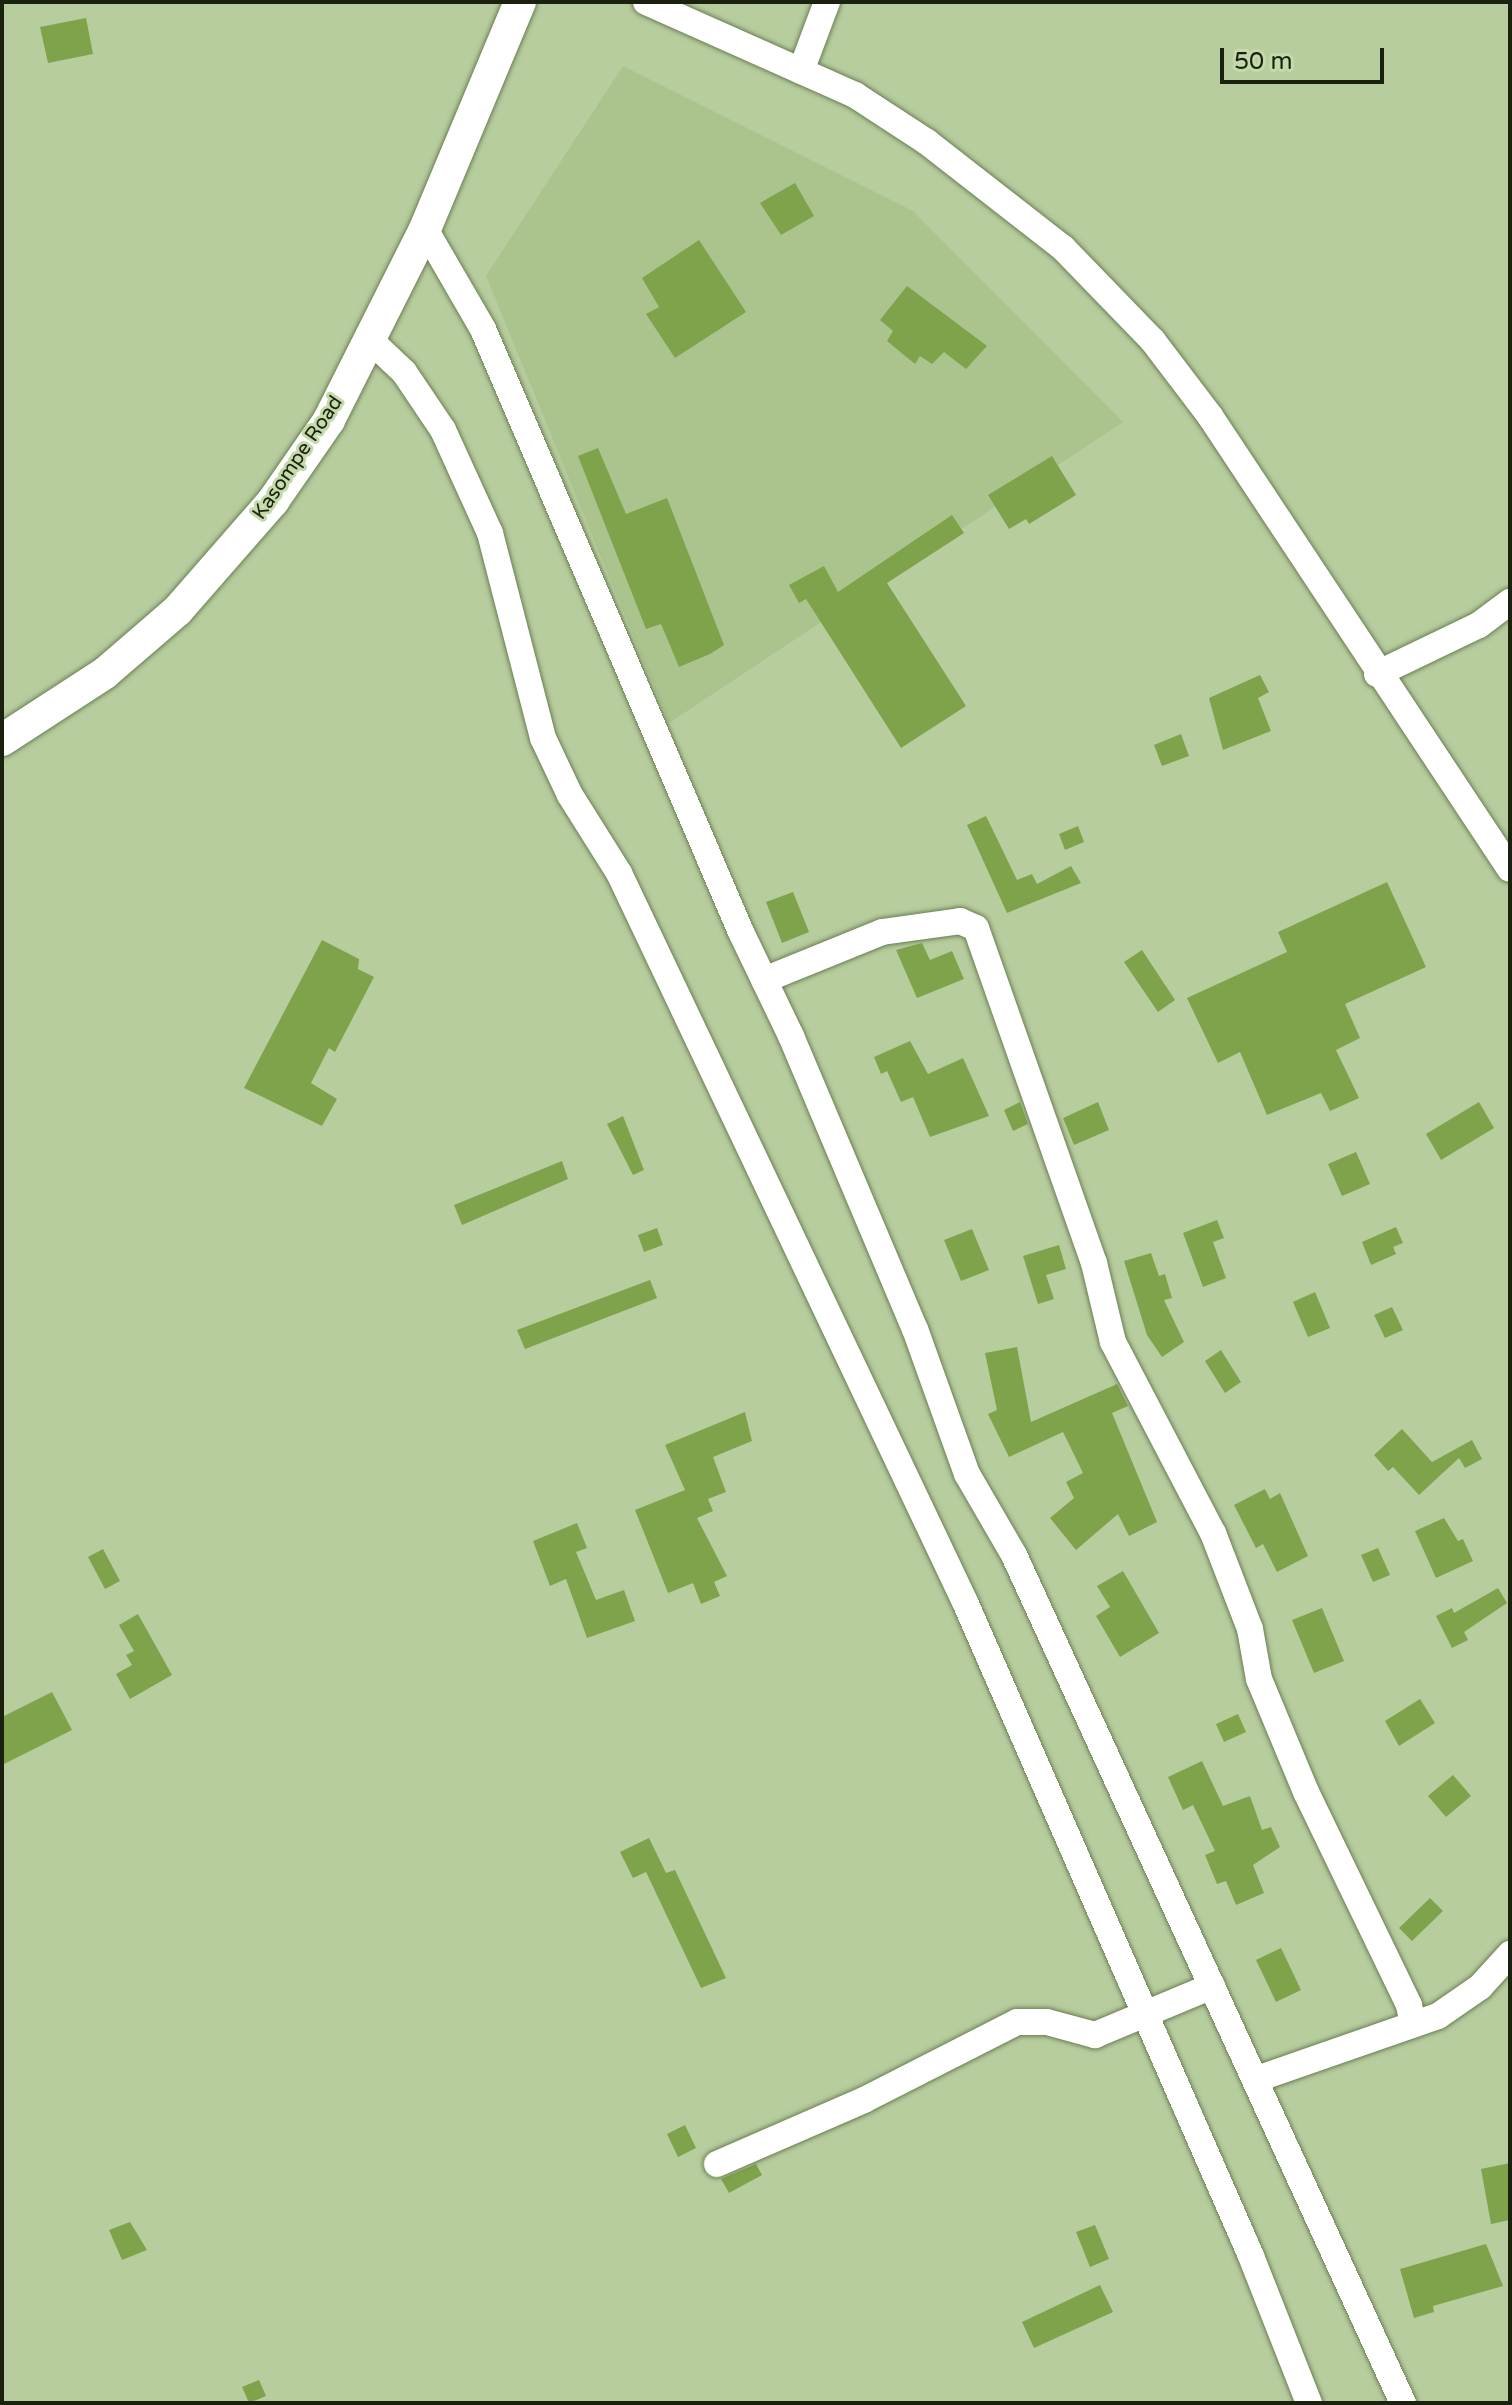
<!DOCTYPE html>
<html>
<head>
<meta charset="utf-8">
<style>
	body { margin:0 }
	#map { position:relative; width:1512px; height:2405px; overflow:hidden; background:#b7cd9e; font-family:"Varela Round",sans-serif }
	div>[style] { position:absolute }
	.built>* { inset:0; background:#abc38d }
	.building>* { inset:0; background:#7fa34b }
	.roads { filter:drop-shadow(0 0 2px #6b7e52) drop-shadow(0 0 2px #6b7e52) }
	.minor>* { height:26px; margin:-13px; padding:0 13px; transform-origin:13px; border-radius:13px; background:#fff }
	.tertiary>* { height:32px; margin:-16px; padding:0 16px; transform-origin:16px; border-radius:16px; background:#fff }
	span { translate:-50% -50%; white-space:nowrap; text-align:center; line-height:1.15; -webkit-text-stroke:6px #c4daaa; paint-order:stroke }
	.street-label { font-size:20px; color:#1a220f }
	.frame { position:absolute; inset:0; border:4px solid #1a220f; pointer-events:none }
	.scale { position:absolute; left:1220px; top:48px; width:164px; height:36px; box-sizing:border-box; border:4px solid #1a220f; border-top:0; padding-left:10px; font-size:24px; line-height:28px; white-space:nowrap; color:#1a220f; -webkit-text-stroke:6px #c4daaa; paint-order:stroke }
</style>
</head>
<body>
<div id="map">
	<div class="built">
		<div style="clip-path:polygon(623px 66px,913px 211px,1123px 422px,669px 723px,486px 276px)"></div>
	</div>
	<div class="building">
		<div style="clip-path:polygon(86px 18px,93px 54px,48px 63px,40px 27px)"></div>
		<div style="clip-path:polygon(795px 183px,814px 216px,781px 235px,760px 203px)"></div>
		<div style="clip-path:polygon(699px 240px,746px 312px,675px 358px,646px 314px,659px 307px,642px 278px)"></div>
		<div style="clip-path:polygon(907px 286px,987px 346px,966px 369px,944px 352px,932px 364px,920px 356px,915px 364px,887px 341px,893px 331px,880px 320px)"></div>
		<div style="clip-path:polygon(598px 448px,626px 514px,667px 498px,724px 645px,710px 654px,679px 667px,661px 624px,646px 629px,578px 456px)"></div>
		<div style="clip-path:polygon(1052px 456px,1076px 495px,1029px 524px,1026px 519px,1009px 529px,988px 495px)"></div>
		<div style="clip-path:polygon(952px 515px,964px 533px,887px 583px,966px 706px,901px 748px,806px 599px,799px 603px,789px 585px,824px 566px,838px 592px)"></div>
		<div style="clip-path:polygon(1260px 675px,1269px 692px,1258px 698px,1271px 731px,1223px 750px,1209px 698px)"></div>
		<div style="clip-path:polygon(1181px 734px,1189px 756px,1162px 766px,1154px 745px)"></div>
		<div style="clip-path:polygon(986px 816px,1017px 880px,1032px 874px,1037px 884px,1071px 866px,1081px 883px,1007px 913px,967px 825px)"></div>
		<div style="clip-path:polygon(1078px 826px,1084px 842px,1065px 850px,1059px 834px)"></div>
		<div style="clip-path:polygon(1387px 882px,1426px 967px,1345px 1004px,1360px 1038px,1336px 1050px,1359px 1098px,1330px 1111px,1321px 1093px,1267px 1115px,1240px 1052px,1218px 1063px,1187px 998px,1287px 952px,1278px 932px)"></div>
		<div style="clip-path:polygon(793px 892px,809px 932px,782px 943px,766px 902px)"></div>
		<div style="clip-path:polygon(322px 940px,359px 959px,358px 969px,374px 977px,335px 1052px,329px 1048px,311px 1083px,337px 1099px,322px 1126px,244px 1088px)"></div>
		<div style="clip-path:polygon(922px 943px,930px 960px,952px 951px,964px 979px,917px 998px,896px 950px)"></div>
		<div style="clip-path:polygon(1142px 950px,1175px 1000px,1158px 1012px,1124px 962px)"></div>
		<div style="clip-path:polygon(910px 1041px,928px 1074px,963px 1058px,989px 1116px,930px 1137px,913px 1097px,901px 1102px,887px 1071px,881px 1074px,874px 1057px)"></div>
		<div style="clip-path:polygon(1020px 1102px,1028px 1124px,1013px 1131px,1004px 1110px)"></div>
		<div style="clip-path:polygon(1098px 1102px,1109px 1130px,1074px 1145px,1063px 1118px)"></div>
		<div style="clip-path:polygon(1479px 1102px,1494px 1128px,1441px 1160px,1426px 1134px)"></div>
		<div style="clip-path:polygon(623px 1116px,644px 1170px,633px 1175px,607px 1124px)"></div>
		<div style="clip-path:polygon(1356px 1152px,1370px 1184px,1342px 1196px,1328px 1164px)"></div>
		<div style="clip-path:polygon(562px 1161px,568px 1179px,462px 1225px,454px 1205px)"></div>
		<div style="clip-path:polygon(1217px 1220px,1224px 1238px,1213px 1242px,1226px 1278px,1203px 1287px,1183px 1233px)"></div>
		<div style="clip-path:polygon(1396px 1227px,1403px 1243px,1393px 1247px,1396px 1254px,1371px 1265px,1362px 1242px)"></div>
		<div style="clip-path:polygon(657px 1228px,663px 1245px,644px 1252px,638px 1235px)"></div>
		<div style="clip-path:polygon(972px 1229px,989px 1270px,961px 1281px,944px 1240px)"></div>
		<div style="clip-path:polygon(1059px 1245px,1066px 1269px,1046px 1275px,1054px 1299px,1038px 1304px,1023px 1256px)"></div>
		<div style="clip-path:polygon(1151px 1253px,1159px 1276px,1165px 1274px,1172px 1298px,1164px 1300px,1184px 1342px,1162px 1357px,1147px 1335px,1124px 1261px)"></div>
		<div style="clip-path:polygon(650px 1280px,657px 1298px,525px 1349px,517px 1330px)"></div>
		<div style="clip-path:polygon(1315px 1292px,1330px 1328px,1308px 1337px,1293px 1302px)"></div>
		<div style="clip-path:polygon(1392px 1307px,1403px 1330px,1385px 1338px,1374px 1315px)"></div>
		<div style="clip-path:polygon(1017px 1347px,1031px 1422px,1117px 1384px,1128px 1406px,1112px 1413px,1157px 1522px,1129px 1536px,1118px 1514px,1076px 1550px,1050px 1518px,1074px 1498px,1066px 1482px,1083px 1473px,1063px 1432px,1009px 1457px,988px 1414px,997px 1410px,985px 1353px)"></div>
		<div style="clip-path:polygon(1221px 1350px,1241px 1382px,1225px 1393px,1205px 1361px)"></div>
		<div style="clip-path:polygon(745px 1412px,752px 1441px,713px 1457px,726px 1492px,708px 1499px,713px 1511px,697px 1518px,727px 1576px,714px 1582px,720px 1596px,701px 1604px,693px 1583px,668px 1593px,635px 1510px,685px 1490px,665px 1445px)"></div>
		<div style="clip-path:polygon(1402px 1429px,1432px 1462px,1472px 1440px,1482px 1459px,1465px 1468px,1459px 1458px,1419px 1495px,1393px 1467px,1388px 1471px,1374px 1455px)"></div>
		<div style="clip-path:polygon(1265px 1489px,1270px 1499px,1280px 1493px,1308px 1556px,1277px 1572px,1263px 1544px,1256px 1548px,1234px 1505px)"></div>
		<div style="clip-path:polygon(1444px 1518px,1458px 1541px,1463px 1539px,1473px 1561px,1436px 1578px,1415px 1531px)"></div>
		<div style="clip-path:polygon(577px 1523px,587px 1548px,576px 1552px,596px 1600px,624px 1590px,635px 1621px,587px 1638px,566px 1579px,550px 1586px,533px 1541px)"></div>
		<div style="clip-path:polygon(1378px 1548px,1390px 1575px,1373px 1582px,1361px 1555px)"></div>
		<div style="clip-path:polygon(103px 1549px,120px 1581px,105px 1589px,88px 1557px)"></div>
		<div style="clip-path:polygon(1123px 1571px,1159px 1633px,1120px 1657px,1096px 1616px,1110px 1607px,1097px 1586px)"></div>
		<div style="clip-path:polygon(1498px 1588px,1507px 1603px,1464px 1632px,1468px 1640px,1452px 1648px,1436px 1616px,1452px 1608px,1454px 1613px)"></div>
		<div style="clip-path:polygon(1322px 1608px,1344px 1661px,1314px 1673px,1292px 1620px)"></div>
		<div style="clip-path:polygon(138px 1614px,172px 1675px,130px 1699px,116px 1674px,132px 1665px,126px 1655px,134px 1651px,119px 1625px)"></div>
		<div style="clip-path:polygon(52px 1692px,72px 1730px,2px 1765px,2px 1717px)"></div>
		<div style="clip-path:polygon(1420px 1699px,1435px 1723px,1399px 1746px,1385px 1721px)"></div>
		<div style="clip-path:polygon(1238px 1714px,1246px 1732px,1224px 1742px,1216px 1724px)"></div>
		<div style="clip-path:polygon(1202px 1761px,1223px 1806px,1250px 1796px,1262px 1830px,1271px 1827px,1280px 1847px,1253px 1865px,1264px 1893px,1236px 1905px,1226px 1881px,1217px 1884px,1205px 1855px,1215px 1851px,1193px 1805px,1183px 1810px,1168px 1777px)"></div>
		<div style="clip-path:polygon(1453px 1775px,1471px 1796px,1446px 1817px,1428px 1796px)"></div>
		<div style="clip-path:polygon(649px 1838px,666px 1873px,675px 1870px,726px 1978px,701px 1988px,646px 1872px,633px 1878px,620px 1852px)"></div>
		<div style="clip-path:polygon(1430px 1898px,1443px 1911px,1412px 1941px,1399px 1928px)"></div>
		<div style="clip-path:polygon(1281px 1948px,1301px 1990px,1276px 2002px,1256px 1960px)"></div>
		<div style="clip-path:polygon(685px 2125px,696px 2148px,678px 2157px,667px 2134px)"></div>
		<div style="clip-path:polygon(1510px 2163px,1510px 2220px,1491px 2224px,1481px 2169px)"></div>
		<div style="clip-path:polygon(756px 2164px,762px 2175px,729px 2193px,721px 2179px)"></div>
		<div style="clip-path:polygon(130px 2222px,147px 2250px,122px 2260px,109px 2230px)"></div>
		<div style="clip-path:polygon(1095px 2225px,1109px 2259px,1090px 2267px,1076px 2232px)"></div>
		<div style="clip-path:polygon(1486px 2244px,1503px 2286px,1433px 2306px,1434px 2312px,1414px 2318px,1400px 2269px)"></div>
		<div style="clip-path:polygon(1100px 2285px,1113px 2312px,1034px 2348px,1022px 2322px)"></div>
		<div style="clip-path:polygon(259px 2380px,266px 2396px,249px 2403px,242px 2387px)"></div>
	</div>
	<div class="roads">
		<div class="minor">
			<div style="left:646px;top:2px;width:229px;rotate:24deg"></div>
			<div style="left:855px;top:95px;width:86px;rotate:33.1deg"></div>
			<div style="left:927px;top:142px;width:172px;rotate:37.9deg"></div>
			<div style="left:1063px;top:248px;width:129px;rotate:45.9deg"></div>
			<div style="left:1153px;top:341px;width:94px;rotate:52.8deg"></div>
			<div style="left:1210px;top:416px;width:543px;rotate:56.49deg"></div>
			<div style="left:801px;top:71px;width:74px;rotate:-69.4deg"></div>
			<div style="left:425px;top:229px;width:116px;rotate:59.9deg"></div>
			<div style="left:483px;top:329px;width:656px;rotate:66.84deg"></div>
			<div style="left:741px;top:932px;width:115px;rotate:64.3deg"></div>
			<div style="left:791px;top:1036px;width:318px;rotate:67.1deg"></div>
			<div style="left:915px;top:1329px;width:154px;rotate:70.3deg"></div>
			<div style="left:967px;top:1474px;width:94px;rotate:59.9deg"></div>
			<div style="left:1014px;top:1555px;width:933px;rotate:65.36deg"></div>
			<div style="left:369px;top:339px;width:48px;rotate:43.3deg"></div>
			<div style="left:404px;top:372px;width:70px;rotate:56.1deg"></div>
			<div style="left:443px;top:430px;width:113px;rotate:65.5deg"></div>
			<div style="left:490px;top:533px;width:212px;rotate:75.5deg"></div>
			<div style="left:543px;top:738px;width:63px;rotate:64.7deg"></div>
			<div style="left:570px;top:795px;width:92px;rotate:57.9deg"></div>
			<div style="left:619px;top:873px;width:807px;rotate:64.61deg"></div>
			<div style="left:965px;top:1602px;width:714px;rotate:66.38deg"></div>
			<div style="left:1251px;top:2256px;width:158px;rotate:68.5deg"></div>
			<div style="left:1377px;top:674px;width:113px;rotate:-25.7deg"></div>
			<div style="left:1479px;top:625px;width:39px;rotate:-37deg"></div>
			<div style="left:764px;top:980px;width:127px;rotate:-22.1deg"></div>
			<div style="left:882px;top:932px;width:79px;rotate:-8deg"></div>
			<div style="left:960px;top:921px;width:17px;rotate:24deg"></div>
			<div style="left:976px;top:928px;width:355px;rotate:70.6deg"></div>
			<div style="left:1094px;top:1263px;width:81px;rotate:76.5deg"></div>
			<div style="left:1113px;top:1342px;width:216px;rotate:62.4deg"></div>
			<div style="left:1213px;top:1533px;width:103px;rotate:68.9deg"></div>
			<div style="left:1250px;top:1629px;width:51px;rotate:79.8deg"></div>
			<div style="left:1259px;top:1679px;width:122px;rotate:67.4deg"></div>
			<div style="left:1306px;top:1792px;width:237px;rotate:64.2deg"></div>
			<div style="left:1409px;top:2005px;width:20px;rotate:79deg"></div>
			<div style="left:1257px;top:2079px;width:192px;rotate:-19.2deg"></div>
			<div style="left:1438px;top:2016px;width:51px;rotate:-34.6deg"></div>
			<div style="left:1480px;top:1987px;width:45px;rotate:-47.7deg"></div>
			<div style="left:717px;top:2164px;width:160px;rotate:-23.5deg"></div>
			<div style="left:864px;top:2100px;width:172px;rotate:-27deg"></div>
			<div style="left:1017px;top:2022px;width:30px"></div>
			<div style="left:1047px;top:2022px;width:50px;rotate:15.2deg"></div>
			<div style="left:1095px;top:2035px;width:127px;rotate:-22.7deg"></div>
		</div>
		<div class="tertiary">
			<div style="left:2px;top:740px;width:123px;rotate:-33deg"></div>
			<div style="left:105px;top:673px;width:96px;rotate:-40.8deg"></div>
			<div style="left:178px;top:610px;width:145px;rotate:-48.9deg"></div>
			<div style="left:273px;top:501px;width:98px;rotate:-55.3deg"></div>
			<div style="left:329px;top:420px;width:214px;rotate:-63.3deg"></div>
			<div style="left:425px;top:229px;width:246px;rotate:-67.3deg"></div>
		</div>
	</div>
	<div class="street-label">
		<span style="left:298px;top:458px;rotate:-56deg">Kasompe Road</span>
	</div>
	<div class="frame"></div>
	<div class="scale">50 m</div>
</div>
</body>
</html>
